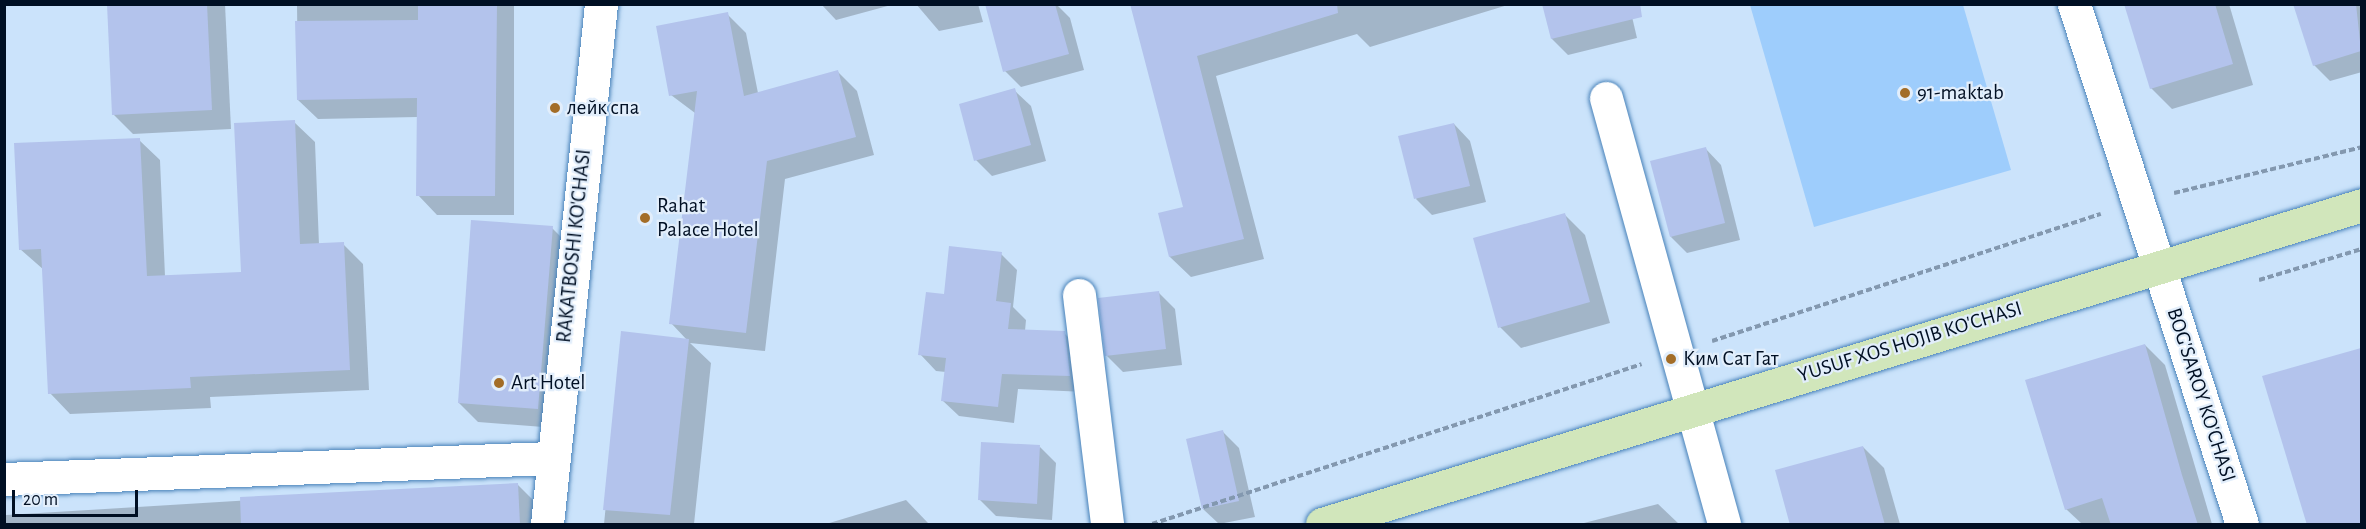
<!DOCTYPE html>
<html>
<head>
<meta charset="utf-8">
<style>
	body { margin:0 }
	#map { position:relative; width:2366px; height:529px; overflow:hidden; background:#cbe3fb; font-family:"Alegreya Sans",sans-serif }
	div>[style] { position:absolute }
	.green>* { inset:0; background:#9ecdfc }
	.shadow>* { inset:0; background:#0003 }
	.building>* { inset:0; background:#b3c3ec }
	.path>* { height:4px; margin-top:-2px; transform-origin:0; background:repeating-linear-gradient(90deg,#8398af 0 6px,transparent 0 9px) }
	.roads { filter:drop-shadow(0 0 2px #4882b9) drop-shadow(0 0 2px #4882b9) }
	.minor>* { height:33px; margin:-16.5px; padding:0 16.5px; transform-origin:16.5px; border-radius:16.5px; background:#fff }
	.major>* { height:33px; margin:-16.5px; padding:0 16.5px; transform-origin:16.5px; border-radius:16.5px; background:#d1e6bb }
	.dots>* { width:16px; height:16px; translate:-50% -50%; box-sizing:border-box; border:3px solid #e2eefb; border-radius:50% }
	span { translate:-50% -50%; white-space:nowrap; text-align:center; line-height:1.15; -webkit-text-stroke:4.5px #e2eefb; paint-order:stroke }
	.poi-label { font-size:21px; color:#000f23 }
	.left { translate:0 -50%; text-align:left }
	.street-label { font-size:21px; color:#000f23 }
	.frame { position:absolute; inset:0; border:6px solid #000f23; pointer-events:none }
	.scale { position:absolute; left:12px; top:490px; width:126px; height:27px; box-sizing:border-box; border:3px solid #000f23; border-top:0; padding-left:8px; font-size:18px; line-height:21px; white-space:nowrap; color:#000f23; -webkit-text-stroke:4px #e2eefb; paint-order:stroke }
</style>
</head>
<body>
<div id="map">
	<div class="green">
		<div style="clip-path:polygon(1750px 5px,1963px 5px,2011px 170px,1814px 227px)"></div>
	</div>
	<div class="shadow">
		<div style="clip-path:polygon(109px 4px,225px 4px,231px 129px,133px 134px,113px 114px)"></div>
		<div style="clip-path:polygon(297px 4px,514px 4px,514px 215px,437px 215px,418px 195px,418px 117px,318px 119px,298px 100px)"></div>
		<div style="clip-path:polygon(821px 4px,895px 4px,836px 20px)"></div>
		<div style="clip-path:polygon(916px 4px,978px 4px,983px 22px,939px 31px)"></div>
		<div style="clip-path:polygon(1045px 4px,1056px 4px,1070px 18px,1084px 70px,1021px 87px,1005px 71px)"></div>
		<div style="clip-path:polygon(1132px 4px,1511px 4px,1370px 47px,1357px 34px,1216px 76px,1264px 259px,1191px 277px,1170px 257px,1159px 214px,1185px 208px)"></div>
		<div style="clip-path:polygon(1543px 4px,1629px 4px,1637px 38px,1568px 55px,1552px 39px)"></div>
		<div style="clip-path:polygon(2126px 4px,2229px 4px,2253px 85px,2172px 109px,2151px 88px)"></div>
		<div style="clip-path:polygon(2294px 4px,2362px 4px,2362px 72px,2330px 81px,2314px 65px)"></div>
		<div style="clip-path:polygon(727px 14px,746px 33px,758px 93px,838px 72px,857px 91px,874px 155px,785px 179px,765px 351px,690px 343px,711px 363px,694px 524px,604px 524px,623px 333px,687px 340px,671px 323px,695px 113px,671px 95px)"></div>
		<div style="clip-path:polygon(1014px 90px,1031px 106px,1046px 161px,992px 176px,976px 160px)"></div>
		<div style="clip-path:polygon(294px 122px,315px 142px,319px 245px,343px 244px,363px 264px,369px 390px,210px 397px,211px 408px,70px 414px,50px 393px,44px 270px,20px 249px,139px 140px,160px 160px,165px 276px,243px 273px)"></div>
		<div style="clip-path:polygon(1454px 124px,1470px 141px,1486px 202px,1432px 215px,1416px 199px)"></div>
		<div style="clip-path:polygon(1705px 148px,1721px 165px,1740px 240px,1687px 253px,1671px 237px)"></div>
		<div style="clip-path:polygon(1564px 214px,1585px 235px,1610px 323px,1521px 348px,1500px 327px)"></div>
		<div style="clip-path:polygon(552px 228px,571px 247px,556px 428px,478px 422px,459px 403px)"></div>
		<div style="clip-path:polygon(1001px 254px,1017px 270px,1013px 307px,1026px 320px,1025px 331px,1064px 333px,1080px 349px,1086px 392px,1018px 389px,1014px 423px,959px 416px,942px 400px,946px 372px,936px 371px,920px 354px,945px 296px)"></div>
		<div style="clip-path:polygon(1159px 293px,1175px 309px,1182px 365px,1123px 372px,1107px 356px)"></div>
		<div style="clip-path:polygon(2145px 345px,2165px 365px,2212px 524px,2082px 524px,2066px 509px)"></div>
		<div style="clip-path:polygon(2362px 349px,2362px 524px,2308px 524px,2264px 377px)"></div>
		<div style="clip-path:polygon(1223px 432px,1239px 448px,1255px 517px,1219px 524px,1203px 509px)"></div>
		<div style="clip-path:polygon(1040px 447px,1056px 463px,1052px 520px,996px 516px,980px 500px)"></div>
		<div style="clip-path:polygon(1863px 447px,1884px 468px,1900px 524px,1792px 524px)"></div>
		<div style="clip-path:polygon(517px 484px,539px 506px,540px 524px,6px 524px,6px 515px)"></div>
		<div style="clip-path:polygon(906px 500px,929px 524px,826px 524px)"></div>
		<div style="clip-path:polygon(1658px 504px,1679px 524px,1580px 524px)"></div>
	</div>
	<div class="building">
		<div style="clip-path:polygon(107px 4px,207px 4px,212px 110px,112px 115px)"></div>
		<div style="clip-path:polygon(418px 4px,497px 4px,495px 196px,416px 196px,417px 98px,297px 100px,295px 21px,418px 20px)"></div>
		<div style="clip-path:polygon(985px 4px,1055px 4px,1069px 54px,1003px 72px)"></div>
		<div style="clip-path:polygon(1130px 4px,1337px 4px,1338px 13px,1197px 56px,1244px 239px,1169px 257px,1158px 213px,1183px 207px)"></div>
		<div style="clip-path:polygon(1542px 4px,1640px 4px,1642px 17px,1551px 39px)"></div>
		<div style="clip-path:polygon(2124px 4px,2215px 4px,2233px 64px,2150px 89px)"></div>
		<div style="clip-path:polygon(2293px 4px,2356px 4px,2361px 51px,2313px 66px)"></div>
		<div style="clip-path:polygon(728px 12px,744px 96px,838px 70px,856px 137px,767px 161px,746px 333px,669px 324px,697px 91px,669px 96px,656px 26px)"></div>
		<div style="clip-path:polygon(1015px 88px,1031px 145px,974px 161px,959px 104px)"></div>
		<div style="clip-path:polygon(295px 120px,300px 244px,344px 242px,350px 370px,190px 377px,191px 388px,48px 394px,41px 249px,19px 250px,14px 143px,140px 138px,147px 276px,241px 272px,234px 123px)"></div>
		<div style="clip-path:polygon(1454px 123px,1470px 186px,1414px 199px,1398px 136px)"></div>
		<div style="clip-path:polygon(1706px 147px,1725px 223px,1670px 237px,1650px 161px)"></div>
		<div style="clip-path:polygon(1565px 213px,1590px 302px,1498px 328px,1473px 238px)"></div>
		<div style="clip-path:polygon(471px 220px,553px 226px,538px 409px,458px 403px)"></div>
		<div style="clip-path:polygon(949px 246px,1002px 252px,996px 301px,1011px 303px,1008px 329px,1065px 331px,1070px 376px,1002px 374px,998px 407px,941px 401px,946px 358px,918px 355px,926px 292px,944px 294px)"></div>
		<div style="clip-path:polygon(1159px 291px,1166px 349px,1105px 356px,1098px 298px)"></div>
		<div style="clip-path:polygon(621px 331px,689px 339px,670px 515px,603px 510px)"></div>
		<div style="clip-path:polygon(2145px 344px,2182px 475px,2198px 525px,2111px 525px,2102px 498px,2065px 510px,2025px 380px)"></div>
		<div style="clip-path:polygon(2361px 348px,2361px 525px,2307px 525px,2262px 376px)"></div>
		<div style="clip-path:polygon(1223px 430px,1239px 501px,1202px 509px,1186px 439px)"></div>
		<div style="clip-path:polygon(981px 442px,1040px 445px,1037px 504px,978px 500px)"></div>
		<div style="clip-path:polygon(1863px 446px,1885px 525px,1790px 525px,1775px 470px)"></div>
		<div style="clip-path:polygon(518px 483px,520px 525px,241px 525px,240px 497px)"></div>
	</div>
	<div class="path">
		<div style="left:2174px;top:193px;width:194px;rotate:-13.7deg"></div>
		<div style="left:2259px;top:280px;width:108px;rotate:-16.8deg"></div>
		<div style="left:1712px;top:341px;width:409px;rotate:-18.1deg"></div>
		<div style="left:1152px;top:524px;width:515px;rotate:-18.08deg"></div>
	</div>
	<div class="roads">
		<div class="minor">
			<div style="left:2074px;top:4px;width:546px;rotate:72.1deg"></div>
			<div style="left:1606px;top:98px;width:442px;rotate:74.5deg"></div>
			<div style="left:1079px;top:295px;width:231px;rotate:83deg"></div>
			<div style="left:4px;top:479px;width:547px;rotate:-2.2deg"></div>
			<div style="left:547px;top:524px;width:523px;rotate:-84.07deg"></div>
		</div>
		<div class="major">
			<div style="left:1322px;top:524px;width:1088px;rotate:-17.05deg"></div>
		</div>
	</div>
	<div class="dots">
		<div style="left:1905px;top:93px;background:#a36d27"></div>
		<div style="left:555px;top:108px;background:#a36d27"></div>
		<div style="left:645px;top:218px;background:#a36d27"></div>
		<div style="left:1671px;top:359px;background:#a36d27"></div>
		<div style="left:499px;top:383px;background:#a36d27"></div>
	</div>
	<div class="poi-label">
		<span class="left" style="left:1917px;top:93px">91-maktab</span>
		<span class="left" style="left:567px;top:108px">лейк спа</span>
		<span class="left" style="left:657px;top:218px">Rahat<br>Palace Hotel</span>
		<span class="left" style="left:1683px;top:359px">Ким Сат Гат</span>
		<span class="left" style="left:511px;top:383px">Art Hotel</span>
	</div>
	<div class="street-label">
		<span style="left:574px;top:246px;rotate:-84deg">RAKATBOSHI KO'CHASI</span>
		<span style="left:1910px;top:342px;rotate:-17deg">YUSUF XOS HOJIB KO'CHASI</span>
		<span style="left:2201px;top:395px;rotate:72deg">BOG'SAROY KO'CHASI</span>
	</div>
	<div class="frame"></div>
	<div class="scale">20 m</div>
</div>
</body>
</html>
